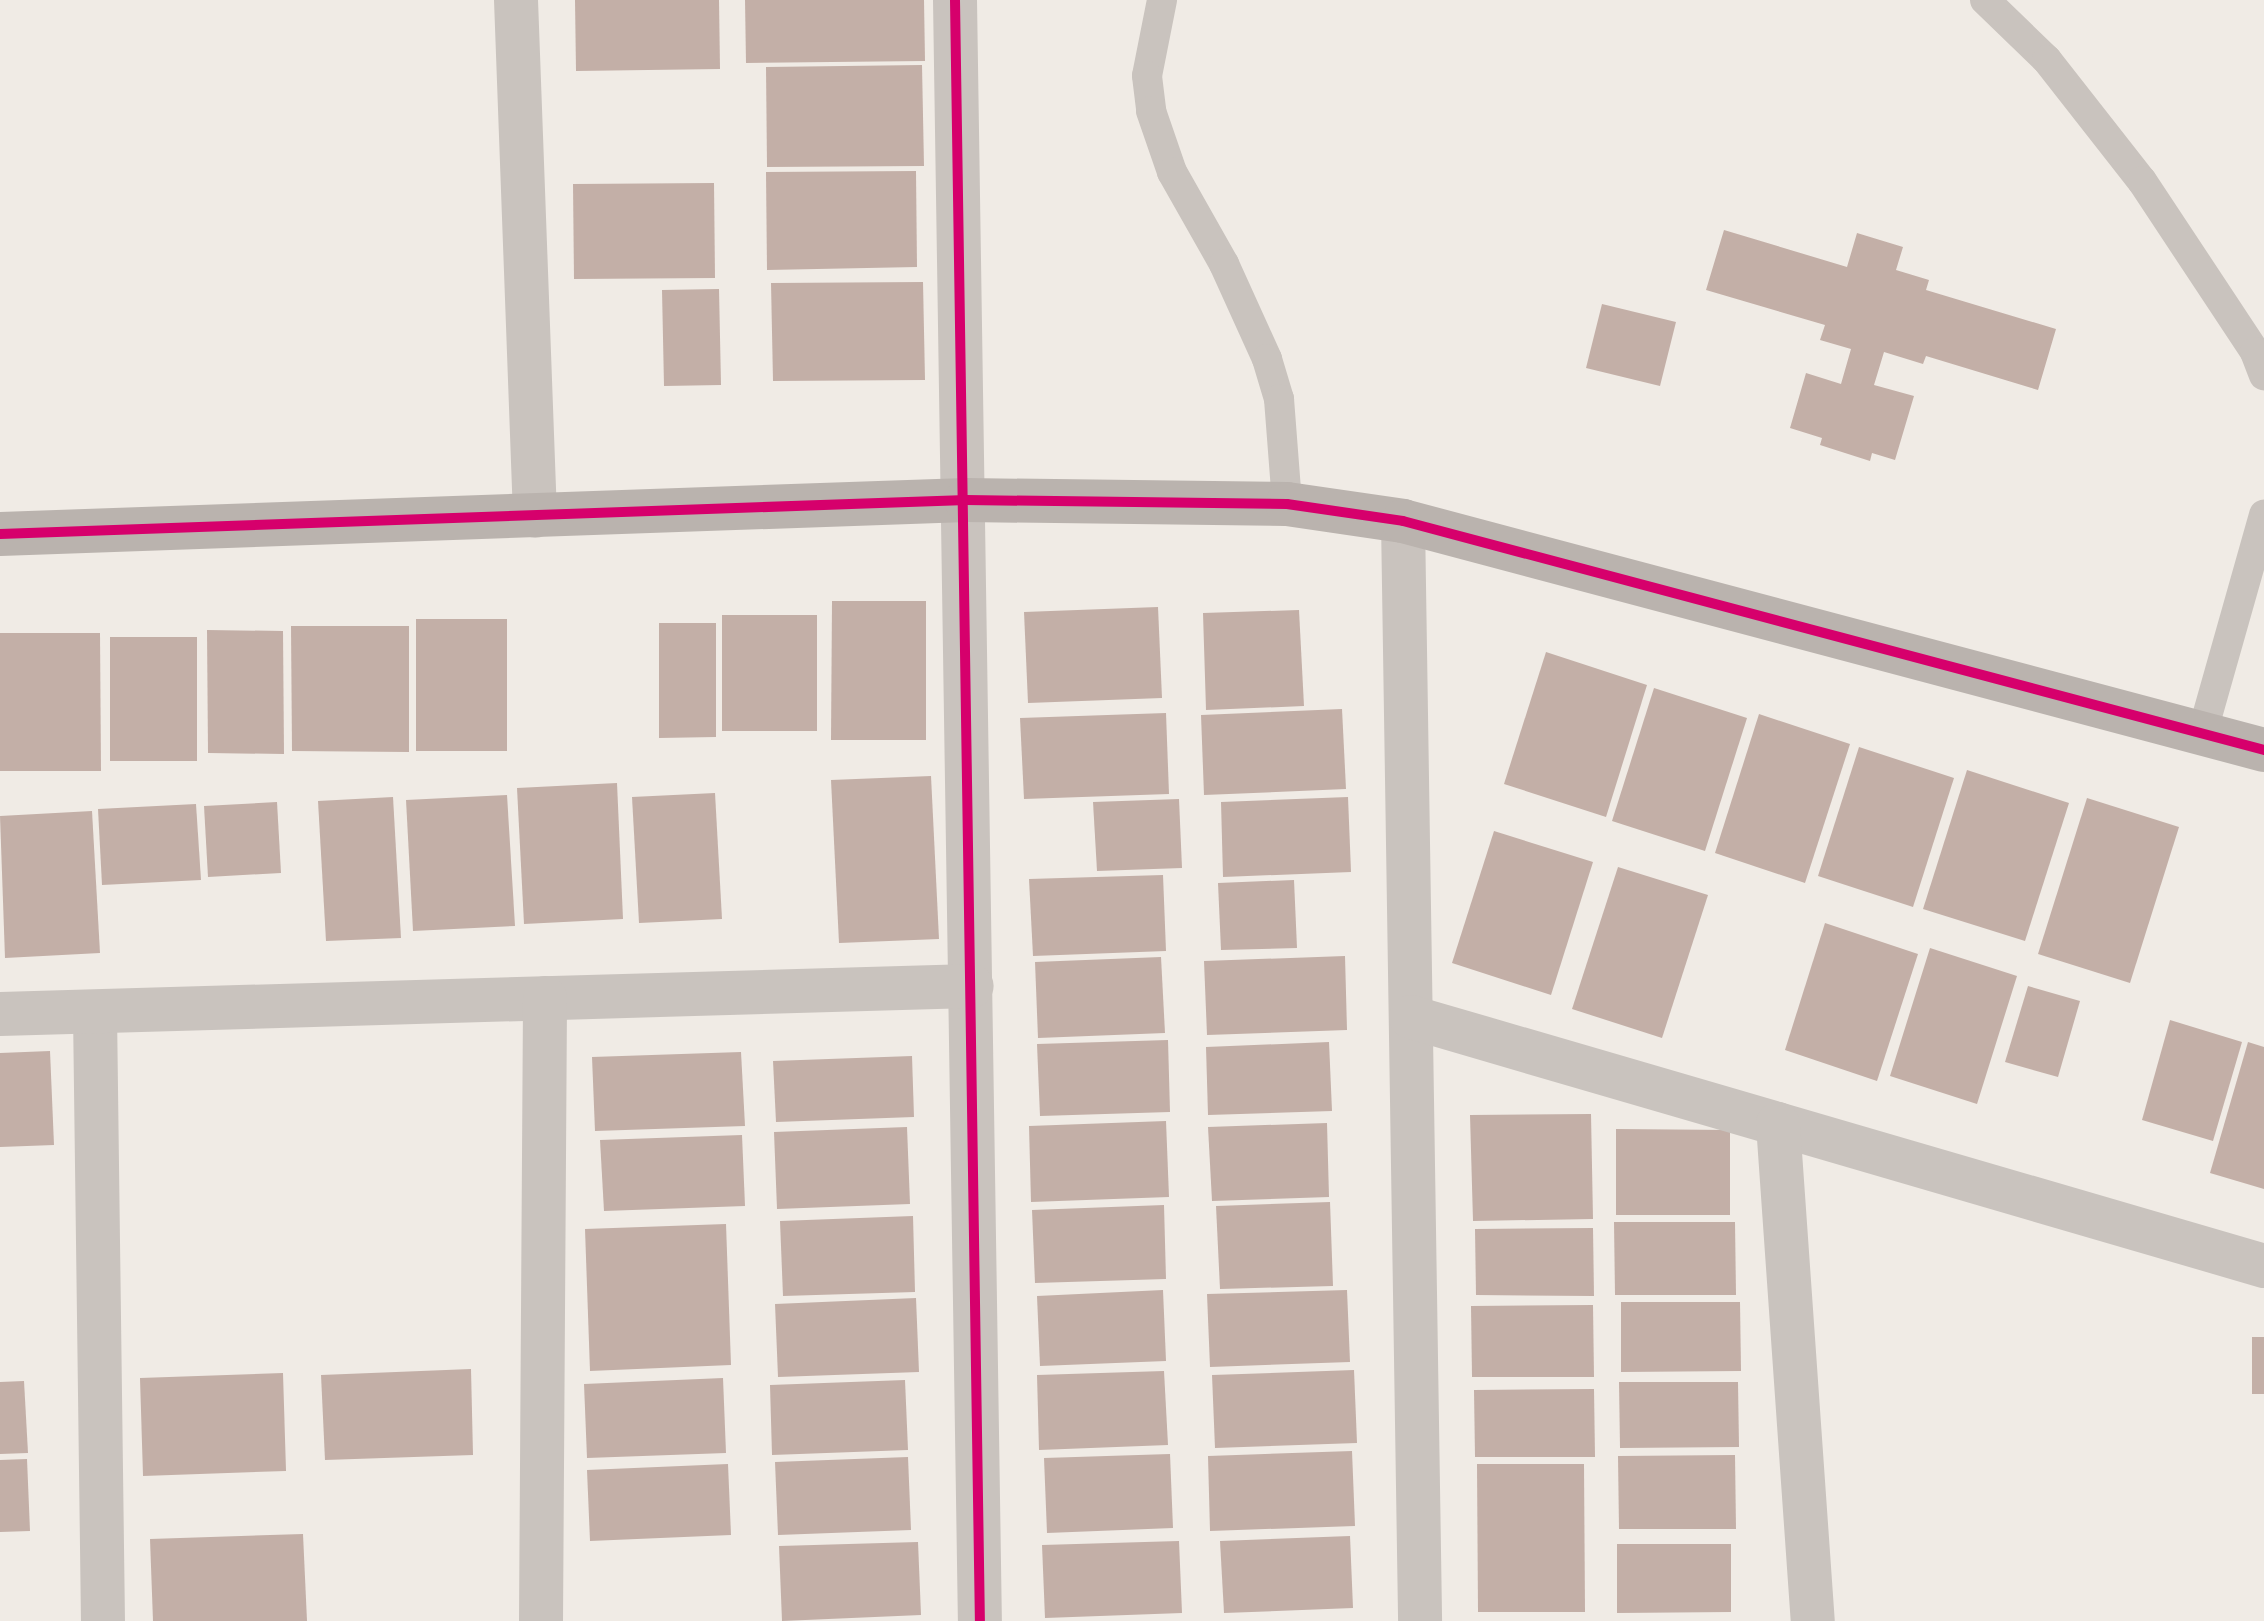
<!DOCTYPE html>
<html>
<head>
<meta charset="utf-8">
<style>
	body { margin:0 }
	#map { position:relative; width:2264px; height:1621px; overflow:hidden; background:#f0ebe5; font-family:Cabin,sans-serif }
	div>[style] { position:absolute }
	.building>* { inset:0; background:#c3afa7 }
	.lane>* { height:30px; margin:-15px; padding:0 15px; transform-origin:15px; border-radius:15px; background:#c9c3be }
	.street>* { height:44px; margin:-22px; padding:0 22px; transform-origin:22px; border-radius:22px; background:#c9c3be }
	.secondary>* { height:44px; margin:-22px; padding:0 22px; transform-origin:22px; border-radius:22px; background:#bab3ae }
	.cycleway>* { height:10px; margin:-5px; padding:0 5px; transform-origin:5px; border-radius:5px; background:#d6006c }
	span { translate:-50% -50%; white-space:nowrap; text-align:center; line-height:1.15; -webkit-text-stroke:8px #fbf5ee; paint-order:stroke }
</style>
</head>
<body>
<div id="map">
	<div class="building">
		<div style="clip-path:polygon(575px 0,719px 0,720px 69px,576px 71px)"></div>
		<div style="clip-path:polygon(745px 0,924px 0,925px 61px,746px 63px)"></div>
		<div style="clip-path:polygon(922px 65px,924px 166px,767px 167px,766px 67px)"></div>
		<div style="clip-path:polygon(916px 171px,917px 267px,767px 270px,766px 172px)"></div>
		<div style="clip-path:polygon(714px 183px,715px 278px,574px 279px,573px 184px)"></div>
		<div style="clip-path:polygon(1724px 230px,1847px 267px,1857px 233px,1903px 247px,1896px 270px,1929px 280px,1926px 290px,2056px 329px,2038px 390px,1926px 356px,1923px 364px,1884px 352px,1874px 385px,1914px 396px,1895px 460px,1872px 453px,1870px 461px,1820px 445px,1822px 438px,1790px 428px,1806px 373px,1841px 384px,1851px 349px,1820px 340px,1825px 325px,1706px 290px)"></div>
		<div style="clip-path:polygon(923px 282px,925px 380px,773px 381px,771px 283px)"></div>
		<div style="clip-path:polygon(719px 289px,721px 385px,664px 386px,662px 290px)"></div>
		<div style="clip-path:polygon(1602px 304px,1676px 322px,1660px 386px,1586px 368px)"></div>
		<div style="clip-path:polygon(832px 601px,926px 601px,926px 740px,831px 740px)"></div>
		<div style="clip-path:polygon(1158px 607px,1162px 698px,1028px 703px,1024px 612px)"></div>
		<div style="clip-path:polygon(1299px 610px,1304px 706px,1206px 710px,1203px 613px)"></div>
		<div style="clip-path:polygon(722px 615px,817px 615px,817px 731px,722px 731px)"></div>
		<div style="clip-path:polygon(416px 619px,507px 619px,507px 751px,416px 751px)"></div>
		<div style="clip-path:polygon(659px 623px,716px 623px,716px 737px,659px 738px)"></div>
		<div style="clip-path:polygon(291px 626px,409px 626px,409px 752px,292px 751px)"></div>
		<div style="clip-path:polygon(207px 630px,283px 631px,284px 754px,208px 753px)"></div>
		<div style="clip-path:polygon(0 633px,100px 633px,101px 771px,0 771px)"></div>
		<div style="clip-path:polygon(110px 637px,197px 637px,197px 761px,110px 761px)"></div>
		<div style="clip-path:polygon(1546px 652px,1647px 685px,1606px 817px,1504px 784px)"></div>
		<div style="clip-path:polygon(1654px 688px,1747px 718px,1705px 851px,1612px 821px)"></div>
		<div style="clip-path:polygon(1342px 709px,1346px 789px,1204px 795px,1201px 715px)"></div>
		<div style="clip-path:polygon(1166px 713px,1169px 794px,1024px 799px,1020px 718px)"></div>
		<div style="clip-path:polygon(1759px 714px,1850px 744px,1805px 883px,1715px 853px)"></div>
		<div style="clip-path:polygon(1859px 747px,1954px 778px,1913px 907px,1818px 876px)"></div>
		<div style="clip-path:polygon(1967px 770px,2069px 803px,2025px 941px,1923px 909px)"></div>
		<div style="clip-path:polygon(931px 776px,939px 939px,839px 943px,831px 780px)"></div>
		<div style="clip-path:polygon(617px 783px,623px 919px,524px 924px,517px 788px)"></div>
		<div style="clip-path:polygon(715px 793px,722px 919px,639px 923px,632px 797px)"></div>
		<div style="clip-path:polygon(507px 795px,515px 926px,413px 931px,406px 800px)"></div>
		<div style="clip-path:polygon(393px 797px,401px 938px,326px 941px,318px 801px)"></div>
		<div style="clip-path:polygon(1348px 797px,1351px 872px,1223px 877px,1221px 802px)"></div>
		<div style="clip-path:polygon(2087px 798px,2179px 827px,2130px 983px,2038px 954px)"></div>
		<div style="clip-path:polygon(1179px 799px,1182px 868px,1097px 871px,1093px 802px)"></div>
		<div style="clip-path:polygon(277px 802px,281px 873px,208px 877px,204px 806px)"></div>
		<div style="clip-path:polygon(196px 804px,201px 880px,102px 885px,98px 809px)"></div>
		<div style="clip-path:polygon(92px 811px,100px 953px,5px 958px,0 816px)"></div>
		<div style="clip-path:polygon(1494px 831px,1593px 862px,1551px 995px,1452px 963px)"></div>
		<div style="clip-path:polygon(1618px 867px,1708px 895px,1662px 1038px,1572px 1009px)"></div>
		<div style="clip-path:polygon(1163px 875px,1166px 951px,1033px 956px,1029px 879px)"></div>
		<div style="clip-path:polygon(1294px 880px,1297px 948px,1221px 950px,1218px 883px)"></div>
		<div style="clip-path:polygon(1825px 923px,1918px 954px,1877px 1081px,1785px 1050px)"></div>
		<div style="clip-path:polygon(1930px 948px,2017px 976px,1977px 1104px,1890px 1076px)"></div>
		<div style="clip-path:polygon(1345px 956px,1347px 1030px,1207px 1035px,1204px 961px)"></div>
		<div style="clip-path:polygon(1161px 957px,1165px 1033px,1038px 1038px,1035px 962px)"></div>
		<div style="clip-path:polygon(2028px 986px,2080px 1001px,2058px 1077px,2005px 1062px)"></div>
		<div style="clip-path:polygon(2170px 1020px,2242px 1042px,2213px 1141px,2142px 1120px)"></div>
		<div style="clip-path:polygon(1168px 1040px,1170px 1112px,1040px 1116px,1037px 1044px)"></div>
		<div style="clip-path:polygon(1329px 1042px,1332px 1111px,1208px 1115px,1206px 1047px)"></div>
		<div style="clip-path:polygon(2248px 1042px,2264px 1047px,2264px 1189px,2210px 1173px)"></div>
		<div style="clip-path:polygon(50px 1051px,54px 1145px,0 1147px,0 1053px)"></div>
		<div style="clip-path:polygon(741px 1052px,745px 1126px,595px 1131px,592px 1057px)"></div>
		<div style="clip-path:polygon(912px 1056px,914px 1117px,776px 1122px,773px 1061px)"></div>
		<div style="clip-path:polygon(1591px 1114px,1593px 1219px,1473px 1221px,1470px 1115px)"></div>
		<div style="clip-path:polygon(1166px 1121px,1169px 1197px,1031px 1202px,1029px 1126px)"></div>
		<div style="clip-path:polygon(1327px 1123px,1329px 1197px,1212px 1201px,1208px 1127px)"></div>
		<div style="clip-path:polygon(907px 1127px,910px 1204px,777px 1209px,774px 1132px)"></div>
		<div style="clip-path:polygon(1616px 1129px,1730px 1130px,1730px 1215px,1616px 1215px)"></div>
		<div style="clip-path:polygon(742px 1135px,745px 1206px,604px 1211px,600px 1140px)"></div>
		<div style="clip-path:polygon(1330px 1202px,1333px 1286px,1220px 1289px,1216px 1206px)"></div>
		<div style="clip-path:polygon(1164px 1205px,1166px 1279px,1035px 1283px,1032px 1210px)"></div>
		<div style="clip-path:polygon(913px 1216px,915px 1292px,783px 1296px,780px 1221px)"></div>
		<div style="clip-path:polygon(1614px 1222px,1735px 1222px,1736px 1295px,1615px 1295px)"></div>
		<div style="clip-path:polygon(726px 1224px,731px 1365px,590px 1371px,585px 1229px)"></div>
		<div style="clip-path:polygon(1593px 1228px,1594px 1296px,1476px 1295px,1475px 1229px)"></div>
		<div style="clip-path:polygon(1163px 1290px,1166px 1361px,1040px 1366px,1037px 1296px)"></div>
		<div style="clip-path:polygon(1347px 1290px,1350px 1362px,1210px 1367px,1207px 1294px)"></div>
		<div style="clip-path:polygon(916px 1298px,919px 1372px,778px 1377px,775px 1304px)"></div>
		<div style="clip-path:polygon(1621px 1302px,1740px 1302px,1741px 1371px,1621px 1372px)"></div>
		<div style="clip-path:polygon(1593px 1305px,1594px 1377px,1472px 1377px,1471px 1306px)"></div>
		<div style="clip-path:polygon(2252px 1337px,2264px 1337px,2264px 1394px,2252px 1394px)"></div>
		<div style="clip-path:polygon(471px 1369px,473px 1455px,325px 1460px,321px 1375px)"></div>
		<div style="clip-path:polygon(1354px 1370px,1357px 1443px,1215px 1448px,1212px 1375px)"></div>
		<div style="clip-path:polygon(1164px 1371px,1168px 1445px,1039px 1450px,1037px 1375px)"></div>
		<div style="clip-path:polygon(283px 1373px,286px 1471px,143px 1476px,140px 1378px)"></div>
		<div style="clip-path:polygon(723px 1378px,726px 1453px,587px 1458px,584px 1384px)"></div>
		<div style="clip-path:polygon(905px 1380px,908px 1450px,772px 1455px,770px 1385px)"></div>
		<div style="clip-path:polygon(24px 1381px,28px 1453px,0 1454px,0 1382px)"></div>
		<div style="clip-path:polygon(1619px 1382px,1738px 1382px,1739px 1447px,1620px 1448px)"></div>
		<div style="clip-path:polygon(1594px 1389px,1595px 1457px,1475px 1457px,1474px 1390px)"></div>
		<div style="clip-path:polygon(1352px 1451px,1355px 1526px,1210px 1531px,1208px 1456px)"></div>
		<div style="clip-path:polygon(1170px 1454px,1173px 1528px,1047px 1533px,1044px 1458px)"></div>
		<div style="clip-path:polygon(1735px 1455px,1736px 1529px,1619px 1529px,1618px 1456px)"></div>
		<div style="clip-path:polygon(908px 1457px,911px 1530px,778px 1535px,775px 1462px)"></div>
		<div style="clip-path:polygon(27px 1459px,30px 1531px,0 1532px,0 1460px)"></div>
		<div style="clip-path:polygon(728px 1464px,731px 1535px,590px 1541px,587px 1470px)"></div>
		<div style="clip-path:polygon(1477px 1464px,1584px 1464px,1585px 1612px,1478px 1612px)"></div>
		<div style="clip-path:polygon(303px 1534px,307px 1621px,153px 1621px,150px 1539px)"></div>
		<div style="clip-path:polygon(1350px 1536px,1353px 1608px,1224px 1613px,1220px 1541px)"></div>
		<div style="clip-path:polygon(1179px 1541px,1182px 1613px,1045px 1618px,1042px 1545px)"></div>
		<div style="clip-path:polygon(918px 1542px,921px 1615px,782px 1621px,779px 1546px)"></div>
		<div style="clip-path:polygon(1617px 1544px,1731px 1544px,1731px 1612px,1617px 1613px)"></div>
	</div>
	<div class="lane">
		<div style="left:1162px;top:0;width:77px;rotate:101.2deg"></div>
		<div style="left:1147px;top:76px;width:35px;rotate:83deg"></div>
		<div style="left:1151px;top:111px;width:65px;rotate:71deg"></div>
		<div style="left:1172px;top:172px;width:106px;rotate:60.5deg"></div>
		<div style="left:1224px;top:264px;width:104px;rotate:65.6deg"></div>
		<div style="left:1267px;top:359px;width:42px;rotate:73.3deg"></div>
		<div style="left:1279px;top:399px;width:105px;rotate:85.6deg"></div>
		<div style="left:1985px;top:0;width:86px;rotate:44.1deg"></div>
		<div style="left:2047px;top:60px;width:154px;rotate:51.9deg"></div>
		<div style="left:2142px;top:181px;width:205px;rotate:56.5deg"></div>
		<div style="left:2255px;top:352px;width:25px;rotate:69deg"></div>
		<div style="left:2202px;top:734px;width:228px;rotate:-74.2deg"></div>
	</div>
	<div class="street">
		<div style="left:516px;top:0;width:516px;rotate:87.89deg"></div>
		<div style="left:955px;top:0;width:1621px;rotate:89.12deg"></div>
		<div style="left:1403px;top:521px;width:1100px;rotate:89.11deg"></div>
		<div style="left:95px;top:1012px;width:609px;rotate:89.25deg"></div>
		<div style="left:0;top:1014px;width:972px;rotate:-1.65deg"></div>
		<div style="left:1411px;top:1017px;width:889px;rotate:16.27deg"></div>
		<div style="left:1778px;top:1124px;width:498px;rotate:86deg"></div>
		<div style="left:541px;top:1621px;width:623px;rotate:-89.63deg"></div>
	</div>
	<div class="secondary">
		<div style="left:0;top:534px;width:967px;rotate:-2.02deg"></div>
		<div style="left:966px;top:500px;width:321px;rotate:0.7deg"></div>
		<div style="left:1287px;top:504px;width:117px;rotate:8.3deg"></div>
		<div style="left:1403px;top:521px;width:891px;rotate:14.89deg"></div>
	</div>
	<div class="cycleway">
		<div style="left:955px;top:0;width:1621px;rotate:89.12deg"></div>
		<div style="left:0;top:534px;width:967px;rotate:-2.02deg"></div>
		<div style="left:966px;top:500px;width:321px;rotate:0.7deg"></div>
		<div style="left:1287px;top:504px;width:117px;rotate:8.3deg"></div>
		<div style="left:1403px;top:521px;width:891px;rotate:14.89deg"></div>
	</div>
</div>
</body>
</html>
